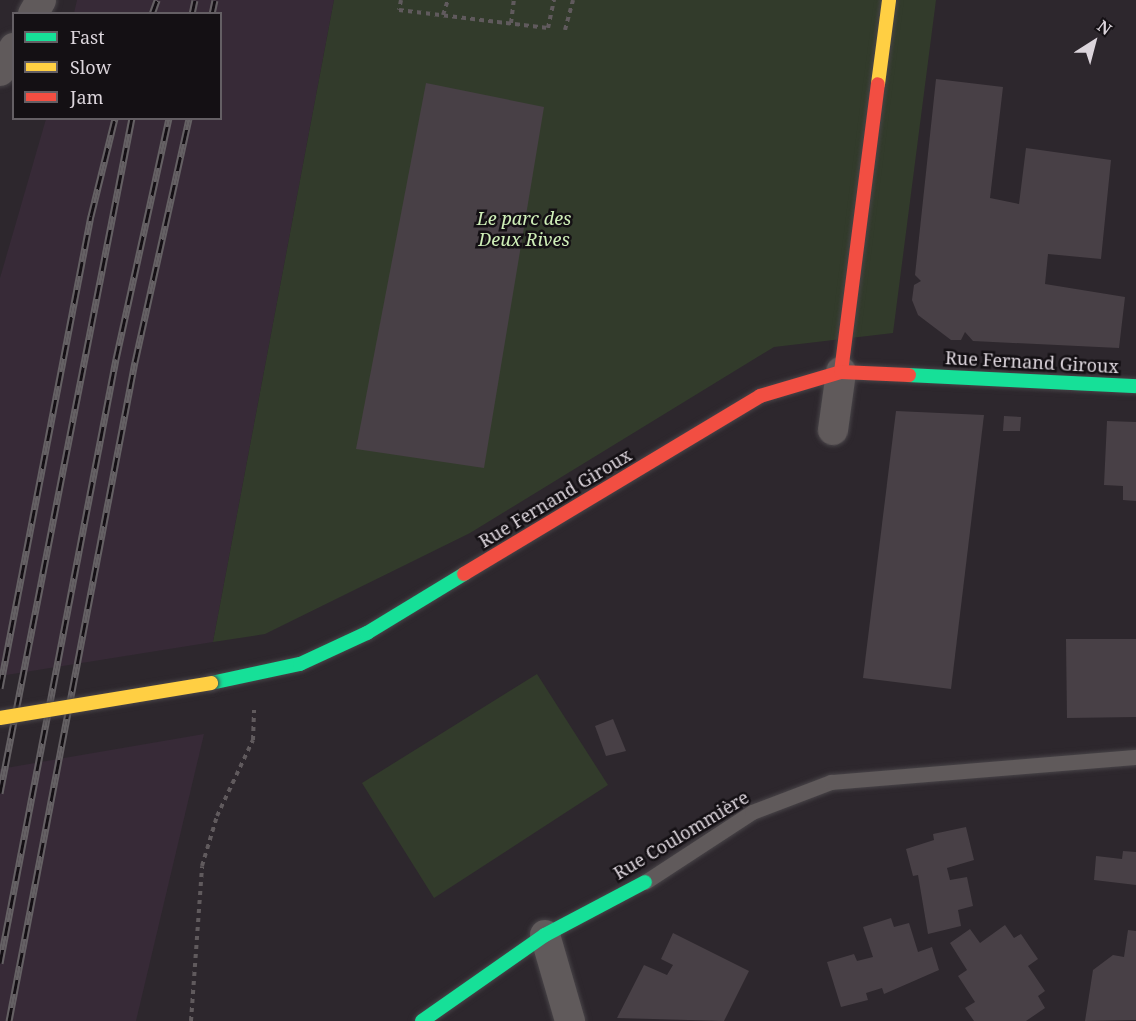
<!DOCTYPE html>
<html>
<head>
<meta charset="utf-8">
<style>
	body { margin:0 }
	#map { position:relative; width:1136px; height:1021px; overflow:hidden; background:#2d272d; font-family:"Noto Serif",serif }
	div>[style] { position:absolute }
	.built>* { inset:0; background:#372a37 }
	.green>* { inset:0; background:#323b2b }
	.building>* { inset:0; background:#484046 }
	.path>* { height:4px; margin-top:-2px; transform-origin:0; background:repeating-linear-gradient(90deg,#605a5d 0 4.5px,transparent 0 9px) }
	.roads { filter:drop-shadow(0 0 2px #484448) drop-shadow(0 0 2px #484448) }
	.lane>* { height:15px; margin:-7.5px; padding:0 7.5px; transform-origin:7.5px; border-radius:7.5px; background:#605a5b }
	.street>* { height:30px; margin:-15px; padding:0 15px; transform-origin:15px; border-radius:15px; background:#605a5b }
	.fast>* { height:14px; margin:-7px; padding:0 7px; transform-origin:7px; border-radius:7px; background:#16e098 }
	.slow>* { height:14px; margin:-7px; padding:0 7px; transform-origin:7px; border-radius:7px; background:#ffcf43 }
	.jam>* { height:14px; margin:-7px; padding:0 7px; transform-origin:7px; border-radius:7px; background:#f24e42 }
	.rail>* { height:7px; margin-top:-3.5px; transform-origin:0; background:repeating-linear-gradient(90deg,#141014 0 14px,#656164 0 28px); box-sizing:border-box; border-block:2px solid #656164 }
	.bridges { filter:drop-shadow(0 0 2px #484448) drop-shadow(0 0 2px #484448) }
	.slow-bridge>* { height:14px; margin:-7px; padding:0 7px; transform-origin:7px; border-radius:7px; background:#ffcf43 }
	span { translate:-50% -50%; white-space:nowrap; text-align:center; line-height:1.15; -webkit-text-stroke:5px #141014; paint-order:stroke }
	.park-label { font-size:18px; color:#cfefb8; font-style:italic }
	.street-label { font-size:18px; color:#dcd5dc }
	.legend { position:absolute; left:12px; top:12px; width:210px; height:108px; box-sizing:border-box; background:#141014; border:2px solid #645f64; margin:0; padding:8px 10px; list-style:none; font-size:18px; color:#dcd5dc }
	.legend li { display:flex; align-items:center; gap:12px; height:30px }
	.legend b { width:30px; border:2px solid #645f64 }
	.north { position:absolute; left:1064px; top:12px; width:60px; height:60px; -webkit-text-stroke:4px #141014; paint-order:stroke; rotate:36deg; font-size:16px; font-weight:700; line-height:24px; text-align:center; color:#dcd5dc }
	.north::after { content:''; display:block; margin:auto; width:21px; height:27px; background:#dcd5dc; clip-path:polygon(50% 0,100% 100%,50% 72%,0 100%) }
</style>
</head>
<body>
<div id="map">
	<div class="built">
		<div style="clip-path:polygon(77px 0,334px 0,213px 642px,0 676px,0 278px,46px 119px,220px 118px,220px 14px,74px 13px)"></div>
		<div style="clip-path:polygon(204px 734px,136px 1021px,0 1021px,0 769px)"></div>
	</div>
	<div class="green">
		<div style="clip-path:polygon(334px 0,936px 0,893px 333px,774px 347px,470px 533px,265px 634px,213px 642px)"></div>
		<div style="clip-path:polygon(537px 674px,608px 785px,434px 898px,362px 783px)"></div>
	</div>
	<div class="building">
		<div style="clip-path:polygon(936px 79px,1003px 87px,990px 198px,1019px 204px,1026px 148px,1111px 160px,1101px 259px,1048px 254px,1045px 284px,1125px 297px,1119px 348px,973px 341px,965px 332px,961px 340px,951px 340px,918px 315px,912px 300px,914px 285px,921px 281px,915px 275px)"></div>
		<div style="clip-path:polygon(426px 83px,544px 107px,484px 468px,356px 449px)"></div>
		<div style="clip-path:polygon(896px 411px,984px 415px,951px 689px,863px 678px)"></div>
		<div style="clip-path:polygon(1004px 416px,1021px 417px,1020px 431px,1003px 431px)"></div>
		<div style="clip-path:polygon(1107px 421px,1136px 422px,1136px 501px,1123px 500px,1123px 486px,1104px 485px)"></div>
		<div style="clip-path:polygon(1066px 639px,1136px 639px,1136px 717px,1067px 718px)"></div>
		<div style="clip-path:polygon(613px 719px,626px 751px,606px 756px,595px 726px)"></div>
		<div style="clip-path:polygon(966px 827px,974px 860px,947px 868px,950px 880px,967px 877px,973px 906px,958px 910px,961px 926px,928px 934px,918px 875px,913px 876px,906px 849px,934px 840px,933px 834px)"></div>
		<div style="clip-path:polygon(1123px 851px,1136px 852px,1136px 885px,1094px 880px,1096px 856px,1122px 859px)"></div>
		<div style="clip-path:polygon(891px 918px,894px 927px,909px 923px,918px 952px,932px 947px,939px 970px,884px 994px,882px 988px,866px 993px,868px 1000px,841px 1007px,827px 962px,854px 954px,857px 961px,873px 957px,863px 927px)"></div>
		<div style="clip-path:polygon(1005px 925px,1014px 938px,1021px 934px,1038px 959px,1028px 966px,1045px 991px,1038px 996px,1045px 1008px,1026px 1021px,974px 1021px,965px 1008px,975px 1002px,958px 976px,967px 970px,950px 943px,970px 929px,980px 943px)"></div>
		<div style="clip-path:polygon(1128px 930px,1136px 931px,1136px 1020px,1085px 1021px,1093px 970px,1113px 955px,1124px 957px)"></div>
		<div style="clip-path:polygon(673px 933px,749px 971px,724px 1021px,617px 1018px,644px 965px,667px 975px,673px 965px,661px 959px)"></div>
	</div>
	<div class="path">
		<div style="left:401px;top:0;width:10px;rotate:101deg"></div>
		<div style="left:399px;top:10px;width:150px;rotate:6.9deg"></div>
		<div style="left:548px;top:28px;width:29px;rotate:-78deg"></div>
		<div style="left:443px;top:15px;width:16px;rotate:-72deg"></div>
		<div style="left:511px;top:23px;width:23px;rotate:-83deg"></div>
		<div style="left:565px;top:30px;width:31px;rotate:-75deg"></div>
		<div style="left:191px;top:1021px;width:155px;rotate:-85.9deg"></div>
		<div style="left:202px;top:866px;width:52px;rotate:-73.3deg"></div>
		<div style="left:217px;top:816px;width:84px;rotate:-64.7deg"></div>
		<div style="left:253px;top:740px;width:30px;rotate:-88deg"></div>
	</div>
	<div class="roads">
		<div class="lane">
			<div style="left:645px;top:882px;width:128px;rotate:-33.2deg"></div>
			<div style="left:752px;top:812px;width:85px;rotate:-20.8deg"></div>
			<div style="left:831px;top:782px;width:306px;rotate:-4.7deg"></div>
		</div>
		<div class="street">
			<div style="left:33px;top:14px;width:16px;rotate:-60deg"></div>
			<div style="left:0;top:71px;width:27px;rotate:-59deg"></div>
			<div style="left:833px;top:430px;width:59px;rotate:-82.1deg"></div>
			<div style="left:545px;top:935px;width:90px;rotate:73.8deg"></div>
		</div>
		<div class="fast">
			<div style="left:909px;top:375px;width:227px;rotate:2.8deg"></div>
			<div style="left:211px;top:683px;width:91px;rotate:-12.1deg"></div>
			<div style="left:300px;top:664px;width:74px;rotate:-24.8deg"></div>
			<div style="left:367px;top:633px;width:114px;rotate:-31.3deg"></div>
			<div style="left:422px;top:1021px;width:150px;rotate:-35deg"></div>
			<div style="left:545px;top:935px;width:113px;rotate:-27.9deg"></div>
		</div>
		<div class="slow">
			<div style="left:878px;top:84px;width:85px;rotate:-82.5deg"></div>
		</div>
		<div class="jam">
			<div style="left:841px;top:372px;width:290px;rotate:-82.7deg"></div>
			<div style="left:464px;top:574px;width:345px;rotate:-31deg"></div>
			<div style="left:760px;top:396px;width:84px;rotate:-16.5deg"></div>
			<div style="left:841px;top:372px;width:68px;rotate:2.5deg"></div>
		</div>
	</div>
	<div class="rail">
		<div style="left:152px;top:14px;width:15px;rotate:-70deg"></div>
		<div style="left:192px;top:14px;width:14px;rotate:-78deg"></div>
		<div style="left:212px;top:14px;width:14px;rotate:-78deg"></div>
		<div style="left:0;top:688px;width:481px;rotate:-79.1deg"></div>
		<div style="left:91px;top:216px;width:101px;rotate:-76.2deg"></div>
		<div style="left:0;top:793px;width:688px;rotate:-78.94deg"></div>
		<div style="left:0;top:963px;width:615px;rotate:-79.13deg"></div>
		<div style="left:116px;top:359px;width:247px;rotate:-77.6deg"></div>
		<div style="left:9px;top:1021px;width:671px;rotate:-79.18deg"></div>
		<div style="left:135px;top:362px;width:250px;rotate:-77.5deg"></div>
	</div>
	<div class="bridges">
		<div class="slow-bridge">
			<div style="left:0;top:718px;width:214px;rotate:-9.4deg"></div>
		</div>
	</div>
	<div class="park-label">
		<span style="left:524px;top:229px">Le parc des<br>Deux Rives</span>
	</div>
	<div class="street-label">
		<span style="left:1032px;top:362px;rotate:3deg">Rue Fernand Giroux</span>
		<span style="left:555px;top:498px;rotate:-31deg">Rue Fernand Giroux</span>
		<span style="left:681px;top:835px;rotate:-31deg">Rue Coulommière</span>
	</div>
	<ul class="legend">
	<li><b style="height:8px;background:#16e098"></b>Fast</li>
	<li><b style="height:8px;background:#ffcf43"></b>Slow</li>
	<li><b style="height:8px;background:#f24e42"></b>Jam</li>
	</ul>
	<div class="north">N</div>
</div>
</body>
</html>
